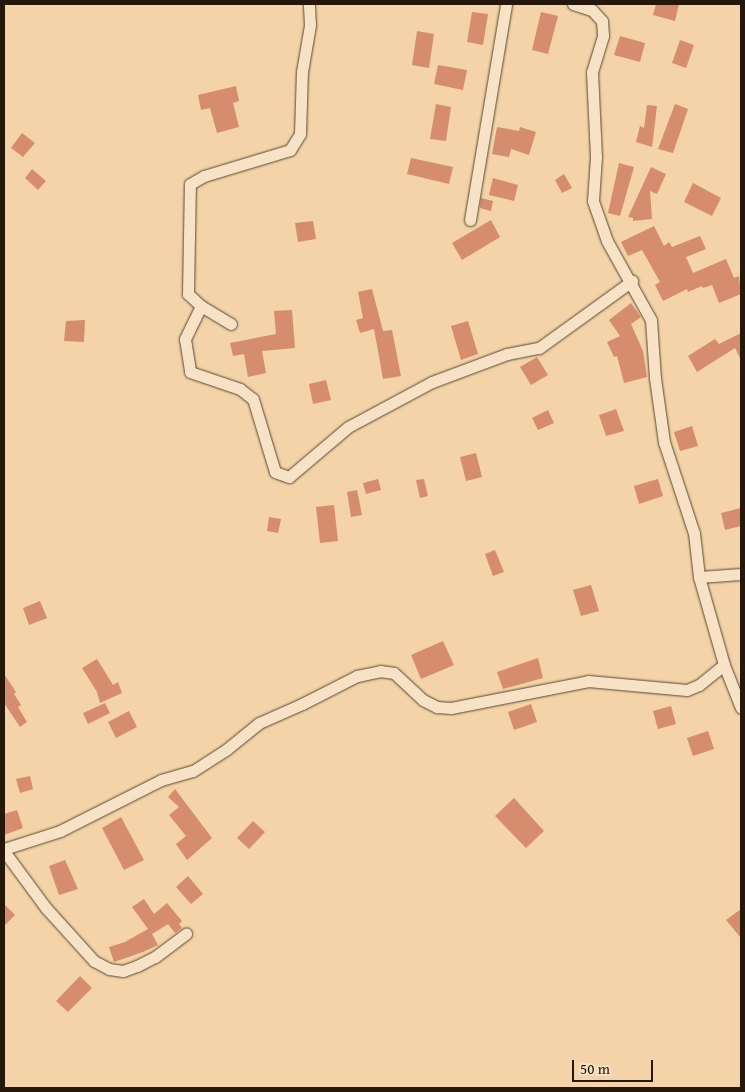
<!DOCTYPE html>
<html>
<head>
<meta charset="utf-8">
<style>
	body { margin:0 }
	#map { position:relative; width:745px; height:1092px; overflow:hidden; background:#f3d3a7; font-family:"Gentium Book Plus",serif }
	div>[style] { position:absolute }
	.building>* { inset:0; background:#d58d6e }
	.roads { filter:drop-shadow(0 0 1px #594633) drop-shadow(0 0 1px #594633) }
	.minor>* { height:11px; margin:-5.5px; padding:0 5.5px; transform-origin:5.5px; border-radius:5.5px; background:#f7e2c6 }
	span { translate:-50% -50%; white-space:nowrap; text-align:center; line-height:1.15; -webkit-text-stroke:4px #f7e2c6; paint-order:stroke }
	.frame { position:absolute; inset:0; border:5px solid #26170c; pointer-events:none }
	.scale { position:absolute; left:572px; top:1060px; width:81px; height:22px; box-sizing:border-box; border:2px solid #26170c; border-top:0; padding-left:6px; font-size:15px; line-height:18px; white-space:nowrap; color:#26170c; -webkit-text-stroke:4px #f7e2c6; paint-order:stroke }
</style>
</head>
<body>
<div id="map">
	<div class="building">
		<div style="clip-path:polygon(656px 4px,679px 4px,675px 21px,653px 15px)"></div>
		<div style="clip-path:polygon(472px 12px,488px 14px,483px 45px,467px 42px)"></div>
		<div style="clip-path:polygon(541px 12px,558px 16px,548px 54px,532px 50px)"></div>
		<div style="clip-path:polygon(417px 31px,434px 34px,429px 68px,412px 65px)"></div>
		<div style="clip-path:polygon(620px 36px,645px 43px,640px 62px,614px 55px)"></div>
		<div style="clip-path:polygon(680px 40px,694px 45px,686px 68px,672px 63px)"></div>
		<div style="clip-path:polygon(438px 65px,467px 70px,463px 90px,434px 84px)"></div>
		<div style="clip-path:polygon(236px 86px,239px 101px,233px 103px,239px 127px,217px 133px,210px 108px,201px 110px,198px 95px)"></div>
		<div style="clip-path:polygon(436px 104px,451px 107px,446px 141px,430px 139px)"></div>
		<div style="clip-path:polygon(675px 104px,688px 109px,673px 153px,658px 149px)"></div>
		<div style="clip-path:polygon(647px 105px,657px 106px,652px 147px,636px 142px,640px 126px,644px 128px)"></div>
		<div style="clip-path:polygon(497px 127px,519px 131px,520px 127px,536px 132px,529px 155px,511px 149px,509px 157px,492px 154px)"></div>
		<div style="clip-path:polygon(22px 133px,35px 143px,23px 157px,11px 148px)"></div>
		<div style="clip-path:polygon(411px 158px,453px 167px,449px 184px,407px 174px)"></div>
		<div style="clip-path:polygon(619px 163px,634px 167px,620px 216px,608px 213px)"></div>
		<div style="clip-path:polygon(651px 167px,666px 174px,657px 194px,650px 191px,652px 219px,633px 221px,633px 218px,628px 217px)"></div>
		<div style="clip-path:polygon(32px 169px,46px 181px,38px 190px,25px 178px)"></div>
		<div style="clip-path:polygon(564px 174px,572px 188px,562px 193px,555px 180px)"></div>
		<div style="clip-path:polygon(493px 178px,518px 185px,514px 201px,489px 195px)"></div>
		<div style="clip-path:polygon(693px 183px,721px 198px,712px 216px,684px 202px)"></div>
		<div style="clip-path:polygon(481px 198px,493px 201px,491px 211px,480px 208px)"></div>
		<div style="clip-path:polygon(491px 220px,500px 237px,462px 260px,452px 243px)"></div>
		<div style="clip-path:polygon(313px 221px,316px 239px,298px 242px,295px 223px)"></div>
		<div style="clip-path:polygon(654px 226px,664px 246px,669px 242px,672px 247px,700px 236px,706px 249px,686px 257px,693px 273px,726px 259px,734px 278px,739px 276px,741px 294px,719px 303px,712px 285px,703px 288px,702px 286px,688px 292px,687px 289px,663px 301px,655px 285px,660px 282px,642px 250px,628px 256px,621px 242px)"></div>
		<div style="clip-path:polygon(372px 289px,383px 331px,392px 330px,401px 376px,383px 379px,374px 329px,360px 333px,356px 320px,363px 318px,358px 292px)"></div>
		<div style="clip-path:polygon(631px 303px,641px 317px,631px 324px,643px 351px,647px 377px,624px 383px,617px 356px,614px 357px,607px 342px,620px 336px,609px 320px)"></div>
		<div style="clip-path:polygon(292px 310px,295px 348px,262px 351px,266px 373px,248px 377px,244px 354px,233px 356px,230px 343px,276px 334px,274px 311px)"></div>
		<div style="clip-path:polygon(85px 320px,84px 342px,64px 341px,66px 321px)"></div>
		<div style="clip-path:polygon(468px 321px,478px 354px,461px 360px,451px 326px)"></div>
		<div style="clip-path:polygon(741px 333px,741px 360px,735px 348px,697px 372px,688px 356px,715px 339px,719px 344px)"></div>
		<div style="clip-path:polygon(537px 357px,548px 375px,531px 385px,520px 367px)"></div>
		<div style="clip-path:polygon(326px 380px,331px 400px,313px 404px,309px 384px)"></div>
		<div style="clip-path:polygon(616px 409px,624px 431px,606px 436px,599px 415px)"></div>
		<div style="clip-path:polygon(548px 410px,554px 423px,538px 430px,532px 418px)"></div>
		<div style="clip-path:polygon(692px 426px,698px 446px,680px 451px,674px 432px)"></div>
		<div style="clip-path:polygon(476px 453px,482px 477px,466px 481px,460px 457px)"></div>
		<div style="clip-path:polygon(378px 479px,381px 490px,366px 494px,363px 483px)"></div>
		<div style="clip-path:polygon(424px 479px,428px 496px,420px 498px,416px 480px)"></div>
		<div style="clip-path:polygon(658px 479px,663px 496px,639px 504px,634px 486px)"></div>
		<div style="clip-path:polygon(357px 490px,362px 515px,351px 517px,347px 492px)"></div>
		<div style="clip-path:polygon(334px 505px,338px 541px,320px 543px,316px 507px)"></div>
		<div style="clip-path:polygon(741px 508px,741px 526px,725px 530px,721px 513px)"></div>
		<div style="clip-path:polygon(269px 517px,281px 519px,278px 533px,267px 531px)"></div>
		<div style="clip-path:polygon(495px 550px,504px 572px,493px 576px,485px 554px)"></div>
		<div style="clip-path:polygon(591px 585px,599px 611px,581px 616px,573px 590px)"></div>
		<div style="clip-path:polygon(40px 601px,47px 618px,29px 625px,23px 608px)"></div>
		<div style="clip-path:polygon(443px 641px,454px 665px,421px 679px,411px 655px)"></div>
		<div style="clip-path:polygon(538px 658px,543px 678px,503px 689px,497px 672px)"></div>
		<div style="clip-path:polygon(97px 659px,113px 685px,118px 682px,122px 693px,100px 703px,97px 692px,82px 668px)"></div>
		<div style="clip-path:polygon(4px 674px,16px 692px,14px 694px,21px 705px,18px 707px,27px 722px,20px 727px,4px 703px)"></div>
		<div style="clip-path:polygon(105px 703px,110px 713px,88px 724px,83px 713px)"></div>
		<div style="clip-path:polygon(531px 704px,537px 722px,514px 730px,508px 712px)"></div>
		<div style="clip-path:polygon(671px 706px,676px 724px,658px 729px,653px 711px)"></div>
		<div style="clip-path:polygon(129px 711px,137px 727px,116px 738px,108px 722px)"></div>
		<div style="clip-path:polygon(708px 731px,714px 749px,693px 756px,687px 738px)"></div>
		<div style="clip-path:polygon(30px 776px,33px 789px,20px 793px,16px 779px)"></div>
		<div style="clip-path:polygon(175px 789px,212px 838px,187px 860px,176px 844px,186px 836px,169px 815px,179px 807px,168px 797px)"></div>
		<div style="clip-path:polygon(514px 798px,544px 831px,526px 848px,495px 816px)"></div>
		<div style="clip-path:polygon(17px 810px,23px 828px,4px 835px,4px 814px)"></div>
		<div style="clip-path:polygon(121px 817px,144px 860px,124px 870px,102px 828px)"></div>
		<div style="clip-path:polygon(253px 821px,265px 832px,249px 849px,237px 838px)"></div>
		<div style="clip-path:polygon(65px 860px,78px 889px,59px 895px,49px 866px)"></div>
		<div style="clip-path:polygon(188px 876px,203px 894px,191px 904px,176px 887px)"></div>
		<div style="clip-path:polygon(144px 899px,154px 914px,167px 903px,182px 921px,179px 924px,182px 928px,175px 933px,168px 924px,152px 934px,158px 945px,143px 952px,114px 962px,109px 947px,125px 942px,148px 929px,132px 907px)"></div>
		<div style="clip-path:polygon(4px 904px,15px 915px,4px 926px)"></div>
		<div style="clip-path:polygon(741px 909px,741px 938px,726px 920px)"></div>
		<div style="clip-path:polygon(80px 976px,92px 988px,68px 1012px,56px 1001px)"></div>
	</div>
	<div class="roads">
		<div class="minor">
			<div style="left:573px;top:4px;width:20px;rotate:18deg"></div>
			<div style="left:592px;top:10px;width:15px;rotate:48deg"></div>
			<div style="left:602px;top:21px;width:15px;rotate:86deg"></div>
			<div style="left:603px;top:36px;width:38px;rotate:107deg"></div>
			<div style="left:592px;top:72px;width:85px;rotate:87.3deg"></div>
			<div style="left:596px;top:157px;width:44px;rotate:93.9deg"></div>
			<div style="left:593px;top:201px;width:42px;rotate:70.7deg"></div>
			<div style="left:607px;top:241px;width:90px;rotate:60.9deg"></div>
			<div style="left:651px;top:320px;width:58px;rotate:86.1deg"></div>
			<div style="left:655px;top:378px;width:65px;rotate:82deg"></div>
			<div style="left:664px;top:442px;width:96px;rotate:71.8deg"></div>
			<div style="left:694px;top:533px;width:44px;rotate:83.5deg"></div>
			<div style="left:699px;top:577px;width:91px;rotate:74.1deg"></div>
			<div style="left:724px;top:665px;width:46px;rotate:68.4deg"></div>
			<div style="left:470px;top:220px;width:219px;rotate:-80.5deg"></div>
			<div style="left:201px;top:306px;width:37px;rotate:116deg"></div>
			<div style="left:185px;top:339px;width:33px;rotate:81deg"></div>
			<div style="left:190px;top:372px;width:53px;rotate:18.8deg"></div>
			<div style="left:240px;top:389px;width:16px;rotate:38deg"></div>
			<div style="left:253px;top:399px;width:76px;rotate:73.2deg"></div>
			<div style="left:275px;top:472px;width:15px;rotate:20deg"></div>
			<div style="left:289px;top:477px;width:77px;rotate:-40.3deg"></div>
			<div style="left:348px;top:427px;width:95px;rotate:-28.2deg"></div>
			<div style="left:432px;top:382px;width:80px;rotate:-20.5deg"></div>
			<div style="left:507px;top:354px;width:33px;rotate:-11deg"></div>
			<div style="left:539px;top:348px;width:115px;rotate:-35.8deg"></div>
			<div style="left:231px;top:324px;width:35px;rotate:-149deg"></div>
			<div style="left:201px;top:306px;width:18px;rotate:-137deg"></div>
			<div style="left:188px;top:294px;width:110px;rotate:-89deg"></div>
			<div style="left:190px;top:184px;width:16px;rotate:-30deg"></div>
			<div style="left:204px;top:176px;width:90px;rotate:-16.8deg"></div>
			<div style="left:290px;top:150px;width:19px;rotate:-58deg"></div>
			<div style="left:300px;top:134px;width:62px;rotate:-88.2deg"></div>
			<div style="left:302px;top:72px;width:48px;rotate:-80.3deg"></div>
			<div style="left:310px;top:25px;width:21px;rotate:-93deg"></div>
			<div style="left:699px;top:577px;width:42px;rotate:-4.1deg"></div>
			<div style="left:4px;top:849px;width:59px;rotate:-17.8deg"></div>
			<div style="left:60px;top:831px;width:113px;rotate:-26.8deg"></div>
			<div style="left:161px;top:780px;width:33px;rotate:-16deg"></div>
			<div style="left:193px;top:771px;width:40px;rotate:-32.9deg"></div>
			<div style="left:227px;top:749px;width:41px;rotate:-39.1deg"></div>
			<div style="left:259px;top:723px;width:47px;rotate:-23.8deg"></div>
			<div style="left:302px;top:704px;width:62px;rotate:-27deg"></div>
			<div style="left:357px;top:676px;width:24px;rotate:-12deg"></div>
			<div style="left:380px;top:671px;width:14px;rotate:8deg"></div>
			<div style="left:394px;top:673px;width:40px;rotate:43deg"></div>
			<div style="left:423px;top:700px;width:16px;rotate:27deg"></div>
			<div style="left:437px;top:707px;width:14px;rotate:4deg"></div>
			<div style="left:451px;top:708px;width:140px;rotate:-11.1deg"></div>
			<div style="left:588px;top:681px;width:99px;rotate:5.2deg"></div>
			<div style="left:687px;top:690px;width:13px;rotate:-23deg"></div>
			<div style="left:699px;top:685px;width:32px;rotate:-39deg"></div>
			<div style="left:4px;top:851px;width:71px;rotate:53.6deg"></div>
			<div style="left:46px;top:908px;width:72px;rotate:47.8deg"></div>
			<div style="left:94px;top:961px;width:17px;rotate:28deg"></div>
			<div style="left:109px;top:969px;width:14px;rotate:8deg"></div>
			<div style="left:123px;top:971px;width:15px;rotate:-20deg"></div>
			<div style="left:137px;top:966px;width:20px;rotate:-27deg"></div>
			<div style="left:155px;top:957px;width:39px;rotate:-37deg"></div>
		</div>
	</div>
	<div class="frame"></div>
	<div class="scale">50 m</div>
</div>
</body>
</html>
